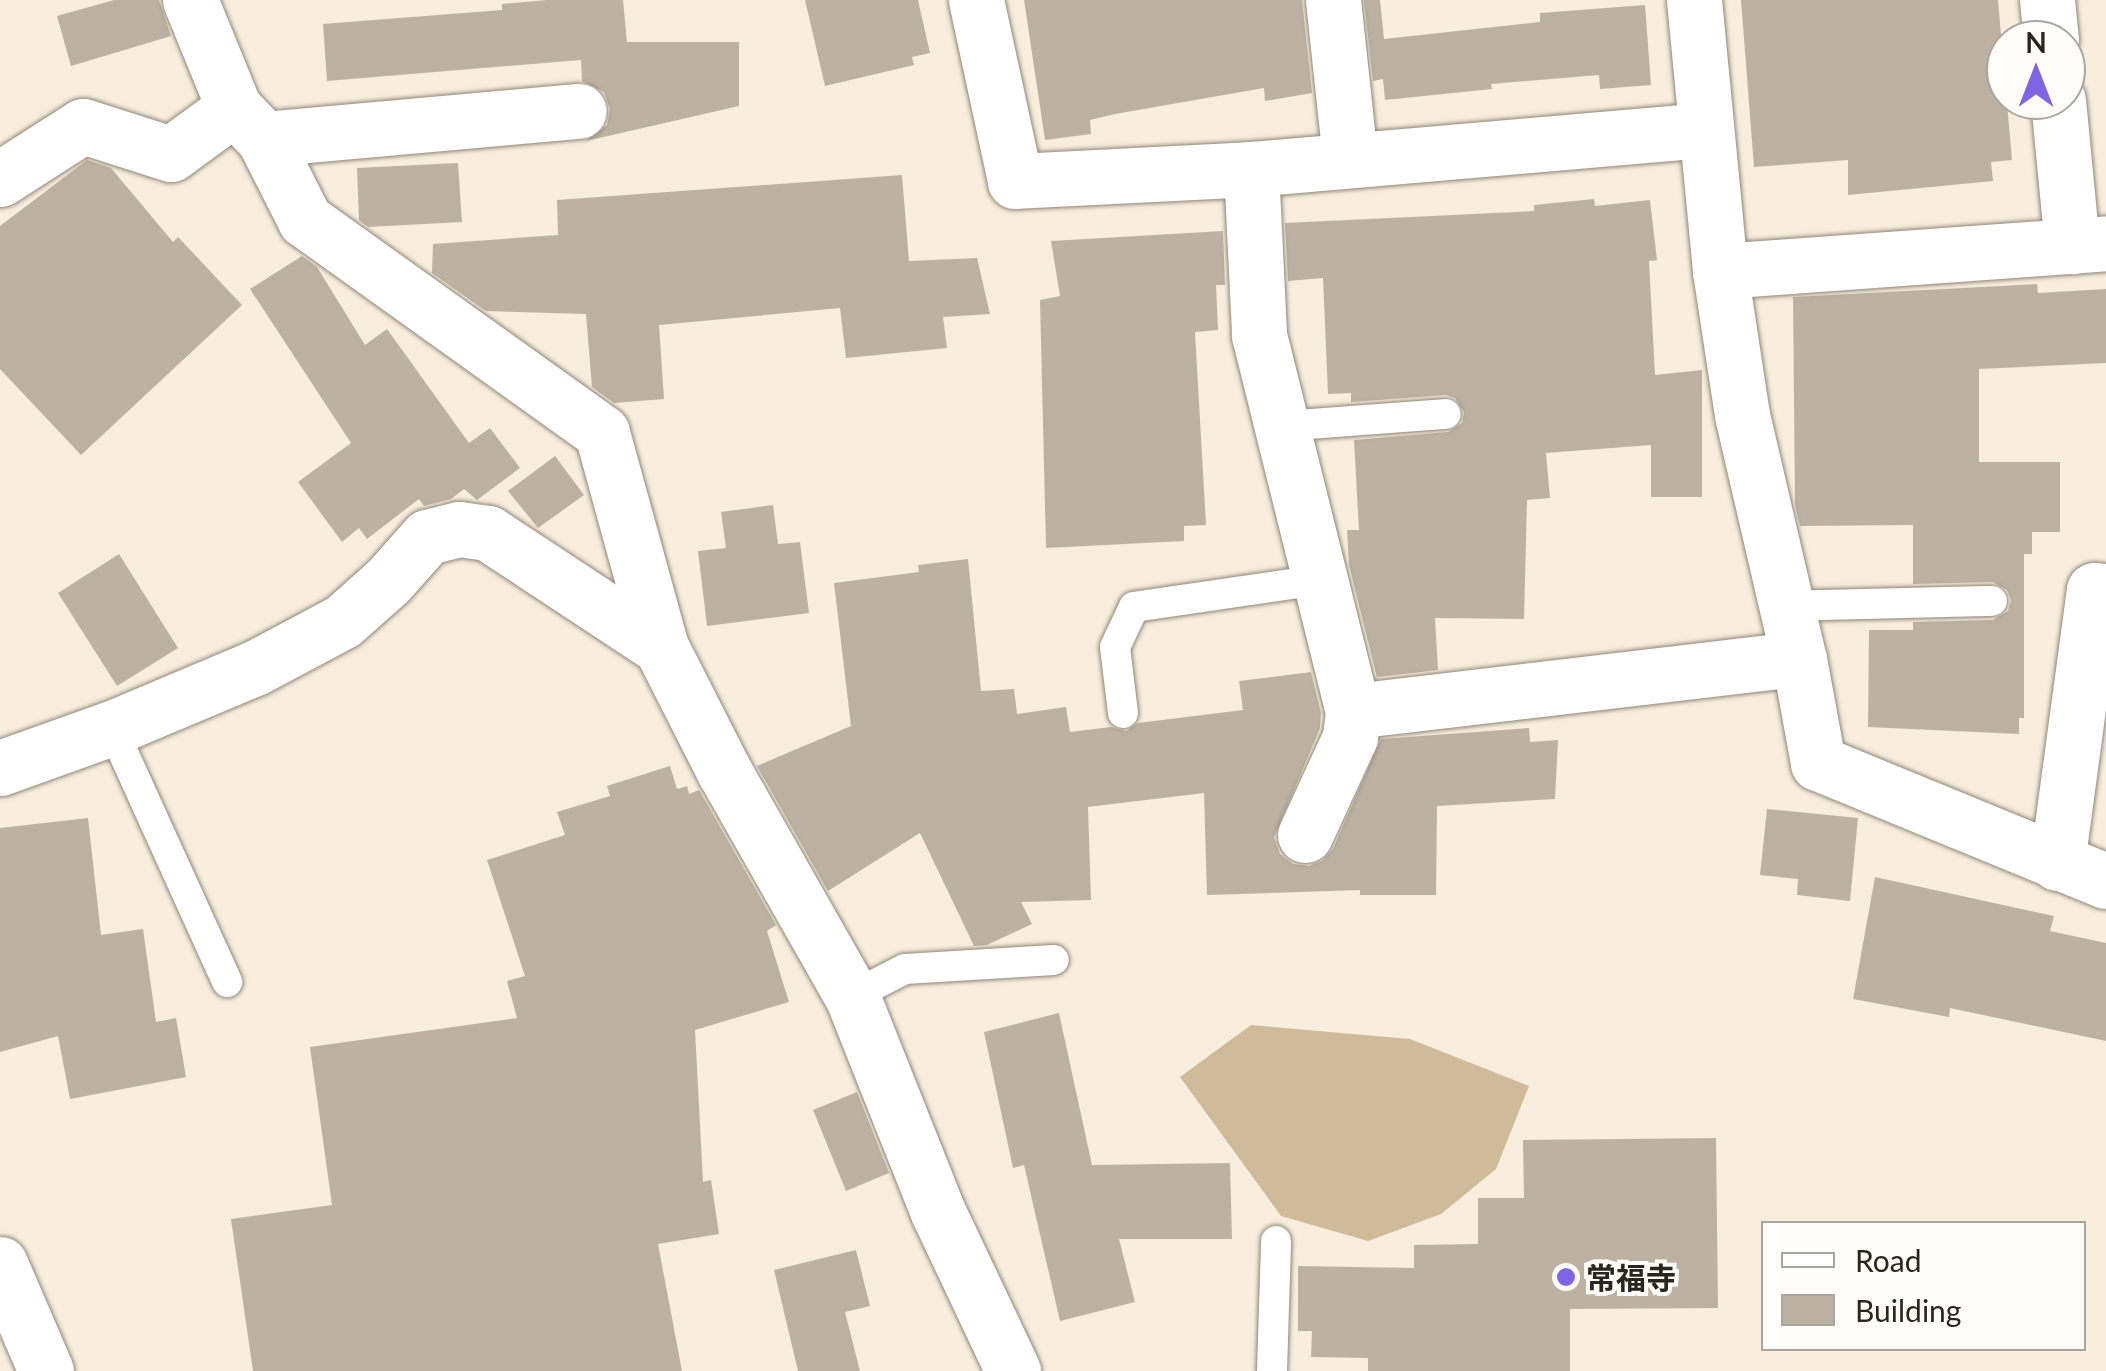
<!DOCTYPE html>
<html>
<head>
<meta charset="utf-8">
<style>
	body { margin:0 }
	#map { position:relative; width:2106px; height:1371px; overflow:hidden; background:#f8eede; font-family:Lato,"Noto Sans JP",sans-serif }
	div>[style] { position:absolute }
	.forest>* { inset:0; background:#cfba99 }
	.building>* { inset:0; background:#bcb2a3 }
	.roads { filter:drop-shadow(0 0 2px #8f8678) drop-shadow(0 0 2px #8f8678) }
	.service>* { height:30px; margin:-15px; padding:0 15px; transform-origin:15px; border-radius:15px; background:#fff }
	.minor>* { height:55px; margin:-27.5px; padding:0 27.5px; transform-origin:27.5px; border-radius:27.5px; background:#fff }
	.tertiary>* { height:55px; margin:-27.5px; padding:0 27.5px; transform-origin:27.5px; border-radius:27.5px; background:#fff }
	.dots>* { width:28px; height:28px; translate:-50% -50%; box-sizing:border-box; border:5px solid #fefcf9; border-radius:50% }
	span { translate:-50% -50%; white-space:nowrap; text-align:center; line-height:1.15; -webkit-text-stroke:8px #fefcf9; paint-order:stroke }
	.poi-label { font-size:30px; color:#292620; font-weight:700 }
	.left { translate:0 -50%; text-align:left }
	.legend { position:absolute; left:1761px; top:1221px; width:325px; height:130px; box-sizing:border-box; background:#fefcf9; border:2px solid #a9a6a2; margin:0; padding:12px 18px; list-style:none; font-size:30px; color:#292620 }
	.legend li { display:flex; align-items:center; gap:20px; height:50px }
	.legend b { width:50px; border:2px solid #a9a6a2 }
	.north { position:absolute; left:1986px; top:20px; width:100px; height:100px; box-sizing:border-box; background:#fefcf9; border:2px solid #a9a6a2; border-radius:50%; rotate:0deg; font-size:28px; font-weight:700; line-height:40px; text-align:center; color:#292620 }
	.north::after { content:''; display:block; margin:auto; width:35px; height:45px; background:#7f65e1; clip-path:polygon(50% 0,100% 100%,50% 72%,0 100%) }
</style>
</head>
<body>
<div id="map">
	<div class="forest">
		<div style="clip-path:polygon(1251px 1025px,1410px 1039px,1529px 1086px,1496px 1169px,1441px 1214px,1368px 1241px,1281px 1216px,1180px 1077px)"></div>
	</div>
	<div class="building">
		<div style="clip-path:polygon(114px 0,159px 0,171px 36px,71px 66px,57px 16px)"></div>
		<div style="clip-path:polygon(547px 0,623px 0,627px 42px,739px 42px,739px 106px,586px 141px,607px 125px,610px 109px,604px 92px,582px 81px,581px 60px,327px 81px,323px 24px,502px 10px,502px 4px)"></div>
		<div style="clip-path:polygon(805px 0,918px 0,930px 53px,912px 57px,914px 65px,825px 86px)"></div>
		<div style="clip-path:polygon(1024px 0,1302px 0,1312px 93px,1265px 101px,1264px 88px,1115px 114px,1090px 120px,1091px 134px,1045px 140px)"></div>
		<div style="clip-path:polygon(1364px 0,1380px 0,1384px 39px,1540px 22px,1540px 13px,1645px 5px,1651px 85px,1600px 89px,1599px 75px,1491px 84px,1492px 89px,1385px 100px,1383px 79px,1373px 81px)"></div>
		<div style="clip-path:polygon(1741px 0,1998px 0,2012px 160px,1991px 162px,1993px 181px,1848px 195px,1848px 160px,1754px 167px)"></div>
		<div style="clip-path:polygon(87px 160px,111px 168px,173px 242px,178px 237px,242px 305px,81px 455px,0 369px,0 226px)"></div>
		<div style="clip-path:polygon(458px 163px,462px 222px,368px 227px,359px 220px,357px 168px)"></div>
		<div style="clip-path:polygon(902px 175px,909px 261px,977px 258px,990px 314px,943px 317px,947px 348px,846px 358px,840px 308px,659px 325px,664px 399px,614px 403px,592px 387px,586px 314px,486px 311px,432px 273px,433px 244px,558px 235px,557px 200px)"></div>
		<div style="clip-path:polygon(1594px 199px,1595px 206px,1650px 200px,1657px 260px,1649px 261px,1655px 375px,1702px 370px,1702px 497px,1651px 497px,1651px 445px,1546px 453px,1550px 498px,1527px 500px,1524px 619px,1435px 618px,1438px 670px,1377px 677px,1349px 565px,1347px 530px,1359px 530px,1354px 440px,1448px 432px,1462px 423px,1464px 412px,1455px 398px,1446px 395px,1351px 402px,1351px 393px,1328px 394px,1323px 278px,1288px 281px,1285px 223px,1534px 211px,1534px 205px)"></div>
		<div style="clip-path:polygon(1223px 231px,1225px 285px,1216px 285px,1218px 330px,1195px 332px,1206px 525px,1184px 526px,1184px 541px,1046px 548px,1040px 300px,1060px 296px,1051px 241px)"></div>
		<div style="clip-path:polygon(302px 256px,317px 267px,365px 345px,387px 329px,469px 443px,490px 428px,520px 468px,477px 500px,464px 489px,451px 499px,424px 506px,419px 499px,367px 539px,359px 528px,342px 542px,298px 482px,351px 443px,250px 289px)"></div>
		<div style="clip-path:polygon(2037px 284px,2038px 293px,2106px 289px,2106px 363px,1979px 369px,1979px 462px,2060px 462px,2060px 532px,2032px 532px,2032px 554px,2024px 554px,2024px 718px,2019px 718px,2019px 734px,1868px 727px,1869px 630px,1913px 630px,1913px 622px,1993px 620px,2008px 611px,2011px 600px,2007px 590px,1993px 582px,1913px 584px,1913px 525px,1800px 526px,1795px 505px,1793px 297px)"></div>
		<div style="clip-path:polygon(555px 456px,584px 495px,538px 528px,508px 491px)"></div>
		<div style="clip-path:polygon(773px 505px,778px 544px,800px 542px,809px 613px,707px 626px,698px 551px,726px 548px,721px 512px)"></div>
		<div style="clip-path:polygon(119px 554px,178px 648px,117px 686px,58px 593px)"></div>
		<div style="clip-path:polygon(968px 559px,981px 691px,1014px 689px,1017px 714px,1066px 707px,1070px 732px,1111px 727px,1126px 731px,1138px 723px,1243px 710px,1239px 681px,1311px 672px,1321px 713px,1320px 728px,1274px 837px,1280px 854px,1293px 864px,1309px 866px,1322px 861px,1333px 849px,1381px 739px,1529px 728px,1530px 742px,1558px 740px,1555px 799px,1437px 806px,1436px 895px,1360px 895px,1360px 890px,1207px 895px,1204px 793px,1088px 807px,1091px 900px,1021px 902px,1032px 924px,987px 945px,974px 946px,920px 833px,828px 891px,757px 766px,851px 726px,834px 583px,919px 572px,918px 565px)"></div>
		<div style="clip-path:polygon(670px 766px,677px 789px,687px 786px,689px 794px,699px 790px,776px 925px,767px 931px,789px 1002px,695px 1030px,703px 1182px,711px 1180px,719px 1234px,658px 1244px,682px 1371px,253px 1371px,231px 1219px,332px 1205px,310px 1047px,517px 1018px,507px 981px,525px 976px,487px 860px,565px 835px,557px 812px,610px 796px,607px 786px)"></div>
		<div style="clip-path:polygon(1767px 809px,1858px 818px,1850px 901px,1797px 895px,1798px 879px,1760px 875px)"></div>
		<div style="clip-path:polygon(88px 818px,101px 935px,143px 929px,156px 1022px,176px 1018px,186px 1077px,70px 1099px,58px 1036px,0 1052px,0 828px)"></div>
		<div style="clip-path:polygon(1875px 877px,2054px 916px,2050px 931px,2106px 943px,2106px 1041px,1950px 1008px,1949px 1017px,1853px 999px)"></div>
		<div style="clip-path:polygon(1059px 1013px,1092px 1165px,1230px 1163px,1232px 1239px,1119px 1239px,1135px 1302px,1060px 1321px,1024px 1165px,1013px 1168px,984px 1032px)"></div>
		<div style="clip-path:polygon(857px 1092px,889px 1173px,846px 1191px,813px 1110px)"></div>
		<div style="clip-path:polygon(1716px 1138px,1718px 1308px,1570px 1309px,1570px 1371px,1368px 1371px,1368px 1358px,1311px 1357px,1312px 1331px,1298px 1331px,1298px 1266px,1414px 1268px,1414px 1245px,1478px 1244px,1478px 1198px,1524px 1198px,1523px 1140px)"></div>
		<div style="clip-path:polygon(856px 1250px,870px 1306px,845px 1312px,860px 1371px,798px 1371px,774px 1270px)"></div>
	</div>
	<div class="roads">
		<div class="service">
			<div style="left:1282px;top:426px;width:164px;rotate:-4.2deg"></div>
			<div style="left:1786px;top:606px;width:206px;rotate:-1.4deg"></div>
			<div style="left:1123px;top:713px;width:66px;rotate:-96.9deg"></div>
			<div style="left:1115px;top:647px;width:44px;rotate:-64.6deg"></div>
			<div style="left:1134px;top:607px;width:188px;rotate:-8.3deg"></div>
			<div style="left:112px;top:728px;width:279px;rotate:65.6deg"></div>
			<div style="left:852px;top:996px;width:59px;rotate:-27deg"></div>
			<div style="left:905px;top:969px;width:149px;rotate:-3.5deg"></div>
			<div style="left:1272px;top:1371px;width:130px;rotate:-88.2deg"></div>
		</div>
		<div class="minor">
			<div style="left:190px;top:0;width:117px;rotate:67.8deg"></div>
			<div style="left:234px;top:108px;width:43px;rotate:45.9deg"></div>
			<div style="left:264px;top:139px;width:91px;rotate:63.2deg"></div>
			<div style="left:305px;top:220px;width:365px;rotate:35.6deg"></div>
			<div style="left:602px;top:433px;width:222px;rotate:74.6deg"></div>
			<div style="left:661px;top:647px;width:139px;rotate:63.1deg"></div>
			<div style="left:724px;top:771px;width:259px;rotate:60.4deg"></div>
			<div style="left:852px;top:996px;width:232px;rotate:68.3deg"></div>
			<div style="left:938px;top:1212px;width:176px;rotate:64.7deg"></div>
			<div style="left:976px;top:0;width:185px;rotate:77.8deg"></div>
			<div style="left:1015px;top:181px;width:236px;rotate:-2.9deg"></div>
			<div style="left:1251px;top:169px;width:456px;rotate:-4.9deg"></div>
			<div style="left:1333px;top:0;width:159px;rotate:83.9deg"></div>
			<div style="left:1694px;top:0;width:272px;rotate:84.5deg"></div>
			<div style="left:1720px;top:271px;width:146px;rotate:81.3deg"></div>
			<div style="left:1742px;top:415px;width:251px;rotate:76.9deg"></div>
			<div style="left:1799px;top:659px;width:106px;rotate:79.6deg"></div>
			<div style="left:1818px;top:763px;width:311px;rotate:22.3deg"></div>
			<div style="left:2047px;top:0;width:40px;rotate:84.3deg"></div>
			<div style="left:2058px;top:100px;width:147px;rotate:84.5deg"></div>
			<div style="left:264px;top:139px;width:316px;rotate:-5.1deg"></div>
			<div style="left:1251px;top:169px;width:166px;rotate:87.2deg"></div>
			<div style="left:1259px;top:335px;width:388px;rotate:76deg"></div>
			<div style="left:1353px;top:711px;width:449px;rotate:-6.7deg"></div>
			<div style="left:0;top:179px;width:98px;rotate:-32.6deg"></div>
			<div style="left:83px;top:126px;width:92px;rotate:17.7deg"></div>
			<div style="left:171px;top:154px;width:78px;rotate:-36.1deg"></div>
			<div style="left:1720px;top:271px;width:387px;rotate:-4.1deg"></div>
			<div style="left:0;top:768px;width:119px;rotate:-19.7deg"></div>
			<div style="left:112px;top:728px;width:155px;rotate:-22.8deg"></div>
			<div style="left:255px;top:668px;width:100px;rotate:-28.1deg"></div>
			<div style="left:343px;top:621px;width:60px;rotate:-41.6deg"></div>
			<div style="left:388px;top:581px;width:59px;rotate:-48.4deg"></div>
			<div style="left:427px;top:537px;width:33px;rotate:-14deg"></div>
			<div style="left:459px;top:529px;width:29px;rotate:8deg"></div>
			<div style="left:488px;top:533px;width:207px;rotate:33.4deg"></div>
			<div style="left:1305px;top:835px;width:108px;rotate:-65.3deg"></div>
			<div style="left:1350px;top:737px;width:26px;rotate:-83deg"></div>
			<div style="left:2057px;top:863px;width:275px;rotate:-82.3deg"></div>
			<div style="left:2094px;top:590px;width:12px;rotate:5deg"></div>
		</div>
		<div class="tertiary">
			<div style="left:0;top:1264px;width:116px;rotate:66.7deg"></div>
		</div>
	</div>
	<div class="dots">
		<div style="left:1566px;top:1277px;background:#7f65e1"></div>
	</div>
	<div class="poi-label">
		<span class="left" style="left:1586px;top:1277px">常福寺</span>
	</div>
	<ul class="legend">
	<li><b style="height:12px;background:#fff"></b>Road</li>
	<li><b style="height:28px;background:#bcb2a3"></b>Building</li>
	</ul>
	<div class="north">N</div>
</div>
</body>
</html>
